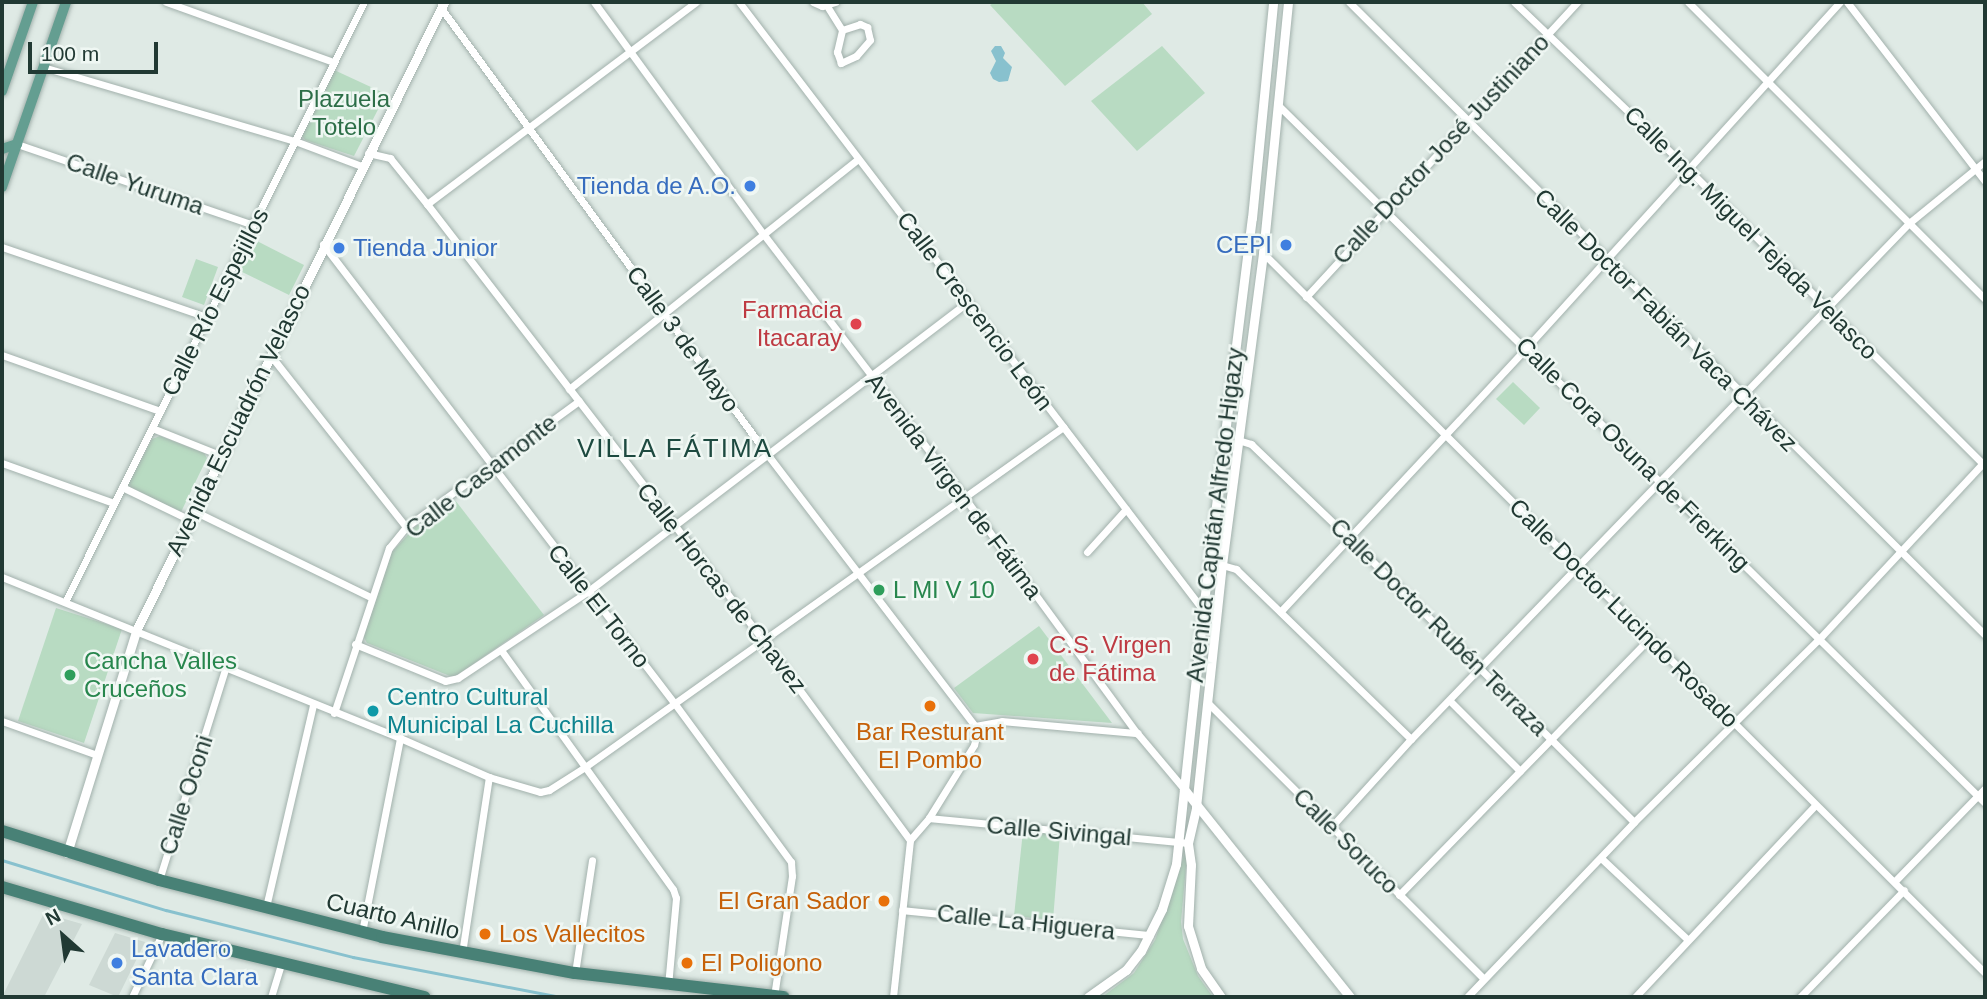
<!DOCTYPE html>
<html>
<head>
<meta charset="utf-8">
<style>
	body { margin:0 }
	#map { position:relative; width:1987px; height:999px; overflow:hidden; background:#dfeae5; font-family:Arial,sans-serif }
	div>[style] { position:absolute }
	.built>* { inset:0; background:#cdd9d4 }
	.green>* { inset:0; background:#b8dbc2 }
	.water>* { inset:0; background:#88c1ce }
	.stream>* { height:2.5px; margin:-1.25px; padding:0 1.25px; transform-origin:1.25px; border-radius:1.25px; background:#88c1ce }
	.roads { filter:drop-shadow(0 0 2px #a2b1ac) drop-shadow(0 0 2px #a2b1ac) }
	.minor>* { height:7px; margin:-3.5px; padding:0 3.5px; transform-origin:3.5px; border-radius:3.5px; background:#fff }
	.tertiary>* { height:9px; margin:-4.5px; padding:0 4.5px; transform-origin:4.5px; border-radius:4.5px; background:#fff }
	.primary>* { height:10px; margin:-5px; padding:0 5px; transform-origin:5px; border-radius:5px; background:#649e91 }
	.trunk>* { height:12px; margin:-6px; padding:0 6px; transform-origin:6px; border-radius:6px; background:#488176 }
	.dots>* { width:19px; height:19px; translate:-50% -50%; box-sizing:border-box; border:4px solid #eff7f3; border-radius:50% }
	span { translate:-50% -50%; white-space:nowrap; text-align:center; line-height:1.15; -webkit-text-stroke:5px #eff7f3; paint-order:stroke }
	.park-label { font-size:24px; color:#2c6e47 }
	.street-label { font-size:24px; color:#213933 }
	.shop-label { font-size:24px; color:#366cbe }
	.right { translate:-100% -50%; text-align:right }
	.left { translate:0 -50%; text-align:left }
	.health-label { font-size:24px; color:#be3a42 }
	.leisure-label { font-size:24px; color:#27864d }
	.culture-label { font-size:24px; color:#0d838f }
	.food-label { font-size:24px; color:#c56008 }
	.neighbourhood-label { font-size:26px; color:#1d4a40; letter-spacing:2px }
	.frame { position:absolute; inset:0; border:4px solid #213933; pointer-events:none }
	.north { position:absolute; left:28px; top:901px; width:70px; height:70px; -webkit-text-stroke:5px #eff7f3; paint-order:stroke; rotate:332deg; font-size:19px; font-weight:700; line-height:28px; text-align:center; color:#213933 }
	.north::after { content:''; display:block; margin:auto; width:24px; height:32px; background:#213933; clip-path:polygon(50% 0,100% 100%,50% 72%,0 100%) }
	.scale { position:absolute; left:28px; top:42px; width:130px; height:32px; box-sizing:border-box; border:4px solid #213933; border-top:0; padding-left:9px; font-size:21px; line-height:24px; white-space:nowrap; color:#213933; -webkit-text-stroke:5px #eff7f3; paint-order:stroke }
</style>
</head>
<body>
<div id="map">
	<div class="built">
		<div style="clip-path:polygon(44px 913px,82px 924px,44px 997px,2px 997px)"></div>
		<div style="clip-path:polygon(115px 933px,145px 942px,118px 997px,89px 985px)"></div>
	</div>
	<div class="green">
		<div style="clip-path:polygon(995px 2px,1142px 2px,1152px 14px,1065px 86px,990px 5px)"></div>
		<div style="clip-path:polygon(1162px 46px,1205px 93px,1137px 151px,1091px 101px)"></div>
		<div style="clip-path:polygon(332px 69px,386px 94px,354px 156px,305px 140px,302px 136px)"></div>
		<div style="clip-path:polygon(251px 238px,304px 265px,289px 295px,236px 269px)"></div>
		<div style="clip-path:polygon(196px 259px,218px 267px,204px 305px,182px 297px)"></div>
		<div style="clip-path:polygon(1513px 382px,1540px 408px,1524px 425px,1496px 399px)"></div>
		<div style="clip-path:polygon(160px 436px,204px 453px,207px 458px,181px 512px,127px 487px,152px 439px)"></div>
		<div style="clip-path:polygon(455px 500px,544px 615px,456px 676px,450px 676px,367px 643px,363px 636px,391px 553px,416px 526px)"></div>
		<div style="clip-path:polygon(56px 608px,122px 629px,84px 743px,18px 721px)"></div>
		<div style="clip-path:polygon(1039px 626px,1112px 723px,973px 713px,954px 688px)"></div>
		<div style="clip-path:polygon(1023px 831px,1060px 834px,1053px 920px,1014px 916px)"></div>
		<div style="clip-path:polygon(1188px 844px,1181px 922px,1183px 939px,1198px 976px,1213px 997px,1102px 997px,1134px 973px,1155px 940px)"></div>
	</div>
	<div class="water">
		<div style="clip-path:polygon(995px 46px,1001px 46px,1005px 53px,1003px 58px,1012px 67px,1008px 81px,999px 82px,993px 79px,990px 73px,996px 61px,991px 51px)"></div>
	</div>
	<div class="stream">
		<div style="left:2px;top:860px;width:171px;rotate:17deg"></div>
		<div style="left:166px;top:910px;width:193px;rotate:14.1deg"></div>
		<div style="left:353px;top:957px;width:211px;rotate:10.9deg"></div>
	</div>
	<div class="roads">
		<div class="minor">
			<div style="left:166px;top:2px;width:178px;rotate:19.7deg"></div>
			<div style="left:594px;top:2px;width:288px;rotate:53.9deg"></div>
			<div style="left:764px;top:235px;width:330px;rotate:52.6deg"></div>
			<div style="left:964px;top:497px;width:293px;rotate:53.8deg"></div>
			<div style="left:1137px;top:733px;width:73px;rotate:50deg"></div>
			<div style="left:739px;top:2px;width:765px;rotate:52.65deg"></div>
			<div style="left:1203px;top:610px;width:14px;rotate:21deg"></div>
			<div style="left:813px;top:2px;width:10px;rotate:24deg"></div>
			<div style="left:822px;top:6px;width:14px;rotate:-17deg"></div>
			<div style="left:1349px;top:2px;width:897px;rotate:44.86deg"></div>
			<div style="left:1514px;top:2px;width:243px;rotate:43.8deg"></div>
			<div style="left:1689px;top:170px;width:419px;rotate:45deg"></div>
			<div style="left:1688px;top:2px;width:420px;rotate:45deg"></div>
			<div style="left:1847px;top:2px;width:226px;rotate:52.4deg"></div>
			<div style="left:827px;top:6px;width:28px;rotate:58deg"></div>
			<div style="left:441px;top:8px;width:552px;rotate:53.84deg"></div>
			<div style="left:767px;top:454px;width:342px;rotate:52.6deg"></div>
			<div style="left:975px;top:726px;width:7px;rotate:74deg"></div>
			<div style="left:977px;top:733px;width:12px;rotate:104deg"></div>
			<div style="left:974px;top:745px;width:86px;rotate:121.7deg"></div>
			<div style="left:929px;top:818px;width:29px;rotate:131deg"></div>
			<div style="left:860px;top:24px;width:8px;rotate:23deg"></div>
			<div style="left:867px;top:27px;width:13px;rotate:77deg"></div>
			<div style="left:870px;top:40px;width:21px;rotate:131deg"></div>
			<div style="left:856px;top:56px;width:17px;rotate:155deg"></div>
			<div style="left:841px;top:63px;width:12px;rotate:-110deg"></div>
			<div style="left:837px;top:52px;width:23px;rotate:-77deg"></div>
			<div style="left:842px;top:30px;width:19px;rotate:-18deg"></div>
			<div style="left:43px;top:67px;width:263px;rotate:16.4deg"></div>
			<div style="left:295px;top:141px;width:71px;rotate:20.7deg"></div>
			<div style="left:1279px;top:106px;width:992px;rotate:44.63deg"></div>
			<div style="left:17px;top:144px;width:250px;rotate:18.9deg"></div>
			<div style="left:368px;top:153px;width:23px;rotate:13deg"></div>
			<div style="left:390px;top:158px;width:59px;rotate:51.2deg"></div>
			<div style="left:427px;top:204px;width:550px;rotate:52.38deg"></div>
			<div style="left:763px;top:640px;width:248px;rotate:53.7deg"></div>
			<div style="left:427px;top:204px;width:336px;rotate:-36.9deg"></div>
			<div style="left:323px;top:244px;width:579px;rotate:52.58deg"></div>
			<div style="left:675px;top:704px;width:196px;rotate:53.7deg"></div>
			<div style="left:791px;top:862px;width:14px;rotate:86deg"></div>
			<div style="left:792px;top:876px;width:121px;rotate:98.5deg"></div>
			<div style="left:2px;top:247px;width:217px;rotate:18.9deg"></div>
			<div style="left:1263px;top:253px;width:1020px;rotate:44.92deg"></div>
			<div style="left:1306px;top:297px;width:401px;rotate:-47.4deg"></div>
			<div style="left:2px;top:355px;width:168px;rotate:19.5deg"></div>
			<div style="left:271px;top:356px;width:218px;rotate:51.7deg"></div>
			<div style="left:569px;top:389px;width:369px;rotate:-38.5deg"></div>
			<div style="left:152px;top:428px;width:73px;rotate:21.7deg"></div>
			<div style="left:1238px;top:440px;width:14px;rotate:17deg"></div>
			<div style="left:1251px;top:444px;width:136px;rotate:43.8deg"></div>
			<div style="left:1349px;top:538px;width:402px;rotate:44.9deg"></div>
			<div style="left:2px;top:463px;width:119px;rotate:19.7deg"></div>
			<div style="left:122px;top:487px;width:76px;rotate:25.9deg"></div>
			<div style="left:194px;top:511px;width:196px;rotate:26deg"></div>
			<div style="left:1087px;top:552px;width:58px;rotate:-47.8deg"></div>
			<div style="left:1222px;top:565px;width:15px;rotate:16deg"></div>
			<div style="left:1236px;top:569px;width:244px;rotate:44.2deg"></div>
			<div style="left:2px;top:577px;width:429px;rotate:22deg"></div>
			<div style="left:400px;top:738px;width:97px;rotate:23.7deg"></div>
			<div style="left:489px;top:777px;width:53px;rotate:16.4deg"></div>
			<div style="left:540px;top:792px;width:9px;rotate:-13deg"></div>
			<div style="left:549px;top:790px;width:43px;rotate:-32.6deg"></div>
			<div style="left:585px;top:767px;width:587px;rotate:-35.42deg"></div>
			<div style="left:65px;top:602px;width:670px;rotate:-63.51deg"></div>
			<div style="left:1281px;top:611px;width:361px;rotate:-47deg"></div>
			<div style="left:1527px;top:347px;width:466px;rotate:-47.8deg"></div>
			<div style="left:355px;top:644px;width:97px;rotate:22.3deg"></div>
			<div style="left:445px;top:681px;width:13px;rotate:-13deg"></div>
			<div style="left:458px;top:678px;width:155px;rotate:-33.7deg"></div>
			<div style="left:587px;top:592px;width:479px;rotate:-37.3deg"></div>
			<div style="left:501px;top:650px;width:294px;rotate:54.3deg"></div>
			<div style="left:673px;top:889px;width:9px;rotate:72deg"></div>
			<div style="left:676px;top:898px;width:88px;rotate:95.2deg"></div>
			<div style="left:1450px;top:701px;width:99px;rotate:45deg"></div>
			<div style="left:1208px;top:703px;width:390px;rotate:45deg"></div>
			<div style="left:334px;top:713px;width:174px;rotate:-71.6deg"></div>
			<div style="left:389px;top:548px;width:27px;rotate:-51deg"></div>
			<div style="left:406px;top:527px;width:214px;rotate:-36.1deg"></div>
			<div style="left:2px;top:721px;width:101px;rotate:19.7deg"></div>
			<div style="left:975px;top:726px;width:27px;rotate:-10deg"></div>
			<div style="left:1002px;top:721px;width:136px;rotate:5.1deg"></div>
			<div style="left:929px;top:818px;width:260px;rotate:5.5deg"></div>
			<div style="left:1332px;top:826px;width:118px;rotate:-47.8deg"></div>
			<div style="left:1411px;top:739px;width:717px;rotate:-46.02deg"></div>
			<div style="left:1909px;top:223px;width:98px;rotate:-39.2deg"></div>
			<div style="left:1601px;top:858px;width:118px;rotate:43.3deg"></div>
			<div style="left:159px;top:880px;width:220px;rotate:-72.6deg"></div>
			<div style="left:1895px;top:881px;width:129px;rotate:-45.9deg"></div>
			<div style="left:1399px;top:895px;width:358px;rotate:-45.7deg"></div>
			<div style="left:266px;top:907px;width:207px;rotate:-76.9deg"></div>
			<div style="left:902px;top:910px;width:249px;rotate:5.8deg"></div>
			<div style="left:362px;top:932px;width:198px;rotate:-78.9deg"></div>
			<div style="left:462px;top:953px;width:178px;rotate:-81.3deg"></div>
			<div style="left:575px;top:973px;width:114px;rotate:-81.4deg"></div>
			<div style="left:132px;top:997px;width:70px;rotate:-64.5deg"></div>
			<div style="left:271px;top:997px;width:34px;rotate:-73deg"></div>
			<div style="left:893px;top:997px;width:158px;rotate:-83.8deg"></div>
			<div style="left:1467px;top:997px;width:242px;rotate:-46.3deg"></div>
			<div style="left:1634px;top:822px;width:259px;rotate:-44.7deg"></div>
			<div style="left:1818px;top:640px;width:245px;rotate:-47deg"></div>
			<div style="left:1635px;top:997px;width:263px;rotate:-46.8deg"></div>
			<div style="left:1800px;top:997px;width:149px;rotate:-45.8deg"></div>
		</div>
		<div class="tertiary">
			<div style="left:1184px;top:789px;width:266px;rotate:51.4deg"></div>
			<div style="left:67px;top:853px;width:232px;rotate:-72.7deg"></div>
			<div style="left:136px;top:631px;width:700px;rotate:-63.91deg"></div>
			<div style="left:1088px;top:997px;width:47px;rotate:-35.4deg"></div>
			<div style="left:1126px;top:970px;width:24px;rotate:-52deg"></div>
			<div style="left:1141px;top:951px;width:47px;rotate:-63.4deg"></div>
			<div style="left:1162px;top:909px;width:47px;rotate:-72.7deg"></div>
			<div style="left:1176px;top:864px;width:255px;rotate:-83.9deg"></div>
			<div style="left:1203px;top:610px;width:395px;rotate:-82.9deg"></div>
			<div style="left:1252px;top:218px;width:217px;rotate:-84.4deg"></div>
			<div style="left:1221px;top:997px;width:35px;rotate:-125deg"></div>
			<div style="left:1201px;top:968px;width:44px;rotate:-107.2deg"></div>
			<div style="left:1188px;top:926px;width:61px;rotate:-87.2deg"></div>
			<div style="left:1191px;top:865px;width:22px;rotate:-98deg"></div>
			<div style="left:1188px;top:843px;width:37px;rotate:-77deg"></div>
			<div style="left:1196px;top:807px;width:243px;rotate:-83.9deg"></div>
			<div style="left:1222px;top:565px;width:315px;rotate:-82.5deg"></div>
			<div style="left:1263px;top:253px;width:252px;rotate:-84.3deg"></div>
		</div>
		<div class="primary">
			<div style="left:2px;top:91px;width:94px;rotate:-70.8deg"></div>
			<div style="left:2px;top:149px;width:16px;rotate:-18deg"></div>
			<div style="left:2px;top:187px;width:196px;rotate:-70.9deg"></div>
		</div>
		<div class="trunk">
			<div style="left:2px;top:831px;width:164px;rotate:17.3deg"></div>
			<div style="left:159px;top:880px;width:230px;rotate:14.3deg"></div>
			<div style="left:382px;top:937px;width:196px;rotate:10.6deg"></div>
			<div style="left:575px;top:973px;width:210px;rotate:6.6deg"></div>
			<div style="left:2px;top:887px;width:167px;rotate:16.4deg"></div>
			<div style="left:162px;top:934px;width:270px;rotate:13.5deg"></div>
		</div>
	</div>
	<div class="dots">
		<div style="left:750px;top:186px;background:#3f7fe0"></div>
		<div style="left:1286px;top:245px;background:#3f7fe0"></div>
		<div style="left:339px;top:248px;background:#3f7fe0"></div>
		<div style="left:856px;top:324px;background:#e0444e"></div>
		<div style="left:879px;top:590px;background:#2e9e5b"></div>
		<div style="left:1033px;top:659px;background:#e0444e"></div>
		<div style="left:70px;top:675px;background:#2e9e5b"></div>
		<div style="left:930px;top:706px;background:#e8710a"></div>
		<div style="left:373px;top:711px;background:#0f9aa8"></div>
		<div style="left:884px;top:901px;background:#e8710a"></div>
		<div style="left:485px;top:934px;background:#e8710a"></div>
		<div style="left:117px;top:963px;background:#3f7fe0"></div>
		<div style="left:687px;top:963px;background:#e8710a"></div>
	</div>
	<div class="park-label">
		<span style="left:344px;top:113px">Plazuela<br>Totelo</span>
	</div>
	<div class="street-label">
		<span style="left:1441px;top:149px;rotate:-47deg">Calle Doctor José Justiniano</span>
		<span style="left:135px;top:184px;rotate:19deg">Calle Yuruma</span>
		<span style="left:1751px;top:233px;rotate:45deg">Calle Ing. Miguel Tejada Velasco</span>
		<span style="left:215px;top:302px;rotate:-63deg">Calle Río Espejillos</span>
		<span style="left:975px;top:311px;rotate:53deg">Calle Crescencio León</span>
		<span style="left:1666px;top:320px;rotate:45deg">Calle Doctor Fabián Vaca Chávez</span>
		<span style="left:683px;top:339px;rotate:54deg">Calle 3 de Mayo</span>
		<span style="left:238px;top:420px;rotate:-64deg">Avenida Escuadrón Velasco</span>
		<span style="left:1633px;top:454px;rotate:45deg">Calle Cora Osuna de Frerking</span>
		<span style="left:481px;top:476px;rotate:-38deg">Calle Casamonte</span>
		<span style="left:954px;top:486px;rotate:53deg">Avenida Virgen de Fátima</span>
		<span style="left:1215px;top:515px;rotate:-83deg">Avenida Capitán Alfredo Higazy</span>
		<span style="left:722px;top:588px;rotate:52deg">Calle Horcas de Chavez</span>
		<span style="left:599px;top:606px;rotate:52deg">Calle El Torno</span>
		<span style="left:1624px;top:613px;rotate:45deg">Calle Doctor Lucindo Rosado</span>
		<span style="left:1439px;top:627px;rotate:45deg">Calle Doctor Rubén Terraza</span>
		<span style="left:186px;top:795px;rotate:-72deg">Calle Oconi</span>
		<span style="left:1059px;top:831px;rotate:5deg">Calle Sivingal</span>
		<span style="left:1346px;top:841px;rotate:45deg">Calle Soruco</span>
		<span style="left:393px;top:916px;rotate:13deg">Cuarto Anillo</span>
		<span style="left:1026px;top:922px;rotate:6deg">Calle La Higuera</span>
	</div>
	<div class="shop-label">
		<span class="right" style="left:736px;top:186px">Tienda de A.O.</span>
		<span class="right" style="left:1272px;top:245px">CEPI</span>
		<span class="left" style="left:353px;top:248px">Tienda Junior</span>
		<span class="left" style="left:131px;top:963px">Lavadero<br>Santa Clara</span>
	</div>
	<div class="health-label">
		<span class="right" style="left:842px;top:324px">Farmacia<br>Itacaray</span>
		<span class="left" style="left:1049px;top:659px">C.S. Virgen<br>de Fátima</span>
	</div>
	<div class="leisure-label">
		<span class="left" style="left:893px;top:590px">L MI V 10</span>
		<span class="left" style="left:84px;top:675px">Cancha Valles<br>Cruceños</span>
	</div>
	<div class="culture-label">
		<span class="left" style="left:387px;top:711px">Centro Cultural<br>Municipal La Cuchilla</span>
	</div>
	<div class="food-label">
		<span style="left:930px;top:746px">Bar Resturant<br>El Pombo</span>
		<span class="right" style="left:870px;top:901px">El Gran Sador</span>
		<span class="left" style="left:499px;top:934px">Los Vallecitos</span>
		<span class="left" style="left:701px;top:963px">El Poligono</span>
	</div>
	<div class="neighbourhood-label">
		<span style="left:675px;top:449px">VILLA FÁTIMA</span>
	</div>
	<div class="frame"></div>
	<div class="north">N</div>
	<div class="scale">100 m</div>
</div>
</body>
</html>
